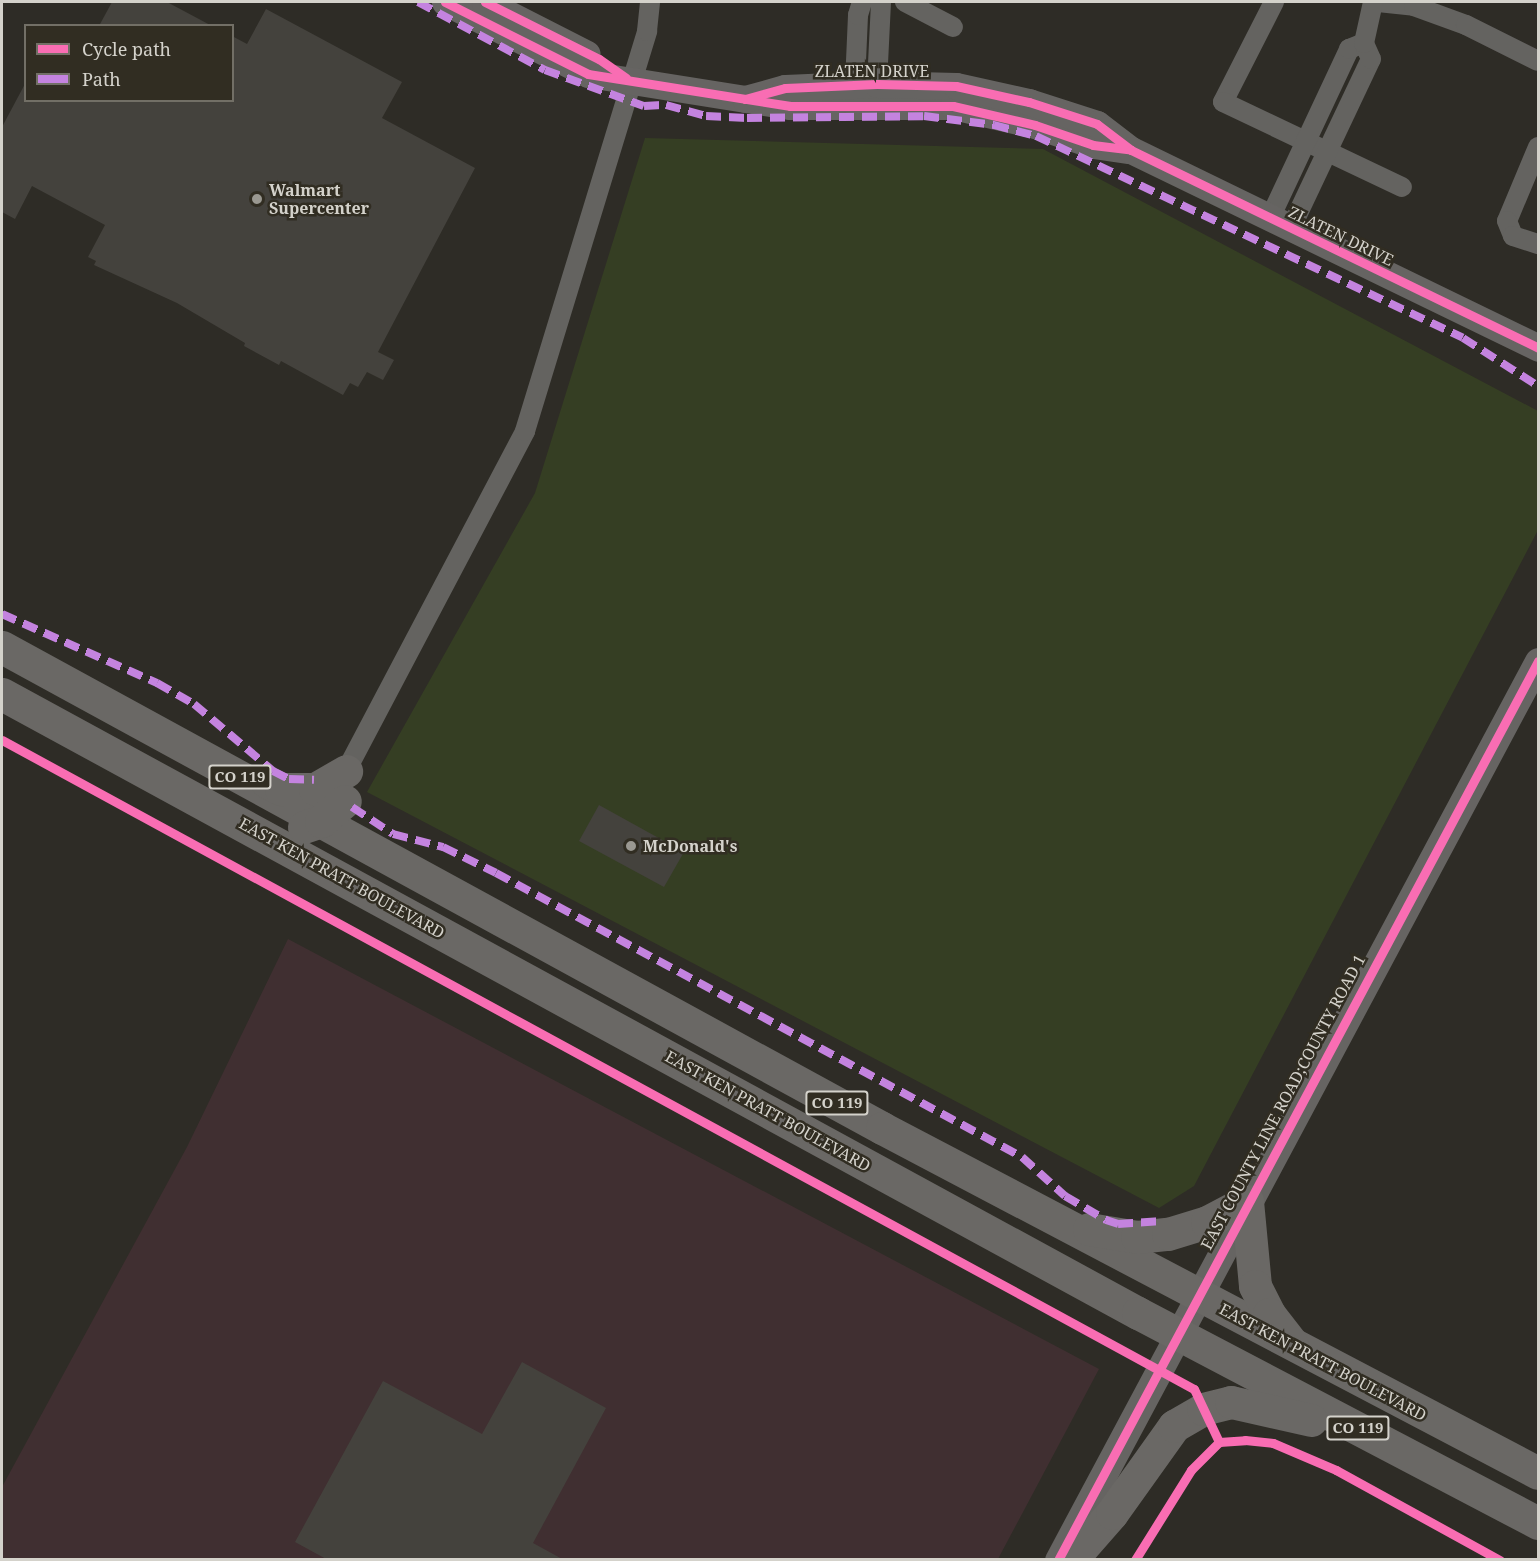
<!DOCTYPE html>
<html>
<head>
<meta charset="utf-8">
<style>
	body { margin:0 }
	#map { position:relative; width:1540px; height:1561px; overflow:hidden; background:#2e2c26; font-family:"Noto Serif",serif }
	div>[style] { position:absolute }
	.industrial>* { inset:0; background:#402f31 }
	.green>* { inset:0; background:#353e23 }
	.building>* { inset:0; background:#44423d }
	.street>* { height:20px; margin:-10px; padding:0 10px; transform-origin:10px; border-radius:10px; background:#646360 }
	.secondary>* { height:27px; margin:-13.5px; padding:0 13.5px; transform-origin:13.5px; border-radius:13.5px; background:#666462 }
	.highway>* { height:33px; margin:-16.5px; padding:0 16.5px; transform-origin:16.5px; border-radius:16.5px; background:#6a6865 }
	.quiet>* { height:8px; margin-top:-4px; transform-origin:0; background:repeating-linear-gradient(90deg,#c483df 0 15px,transparent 0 23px) }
	.cycleway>* { height:9px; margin:-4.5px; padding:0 4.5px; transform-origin:4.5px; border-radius:4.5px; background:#f96db3 }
	.dots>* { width:16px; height:16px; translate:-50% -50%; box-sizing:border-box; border:3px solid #312d22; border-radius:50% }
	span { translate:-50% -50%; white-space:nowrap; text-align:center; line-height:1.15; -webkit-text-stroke:5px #312d22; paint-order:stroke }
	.shield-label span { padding:2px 4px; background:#312d22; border:2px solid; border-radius:4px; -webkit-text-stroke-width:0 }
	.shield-label { font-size:15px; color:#d4d2cb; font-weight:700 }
	.street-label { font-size:16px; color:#d4d2cb }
	.poi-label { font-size:16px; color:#d4d2cb; font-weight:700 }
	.left { translate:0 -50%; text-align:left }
	.frame { position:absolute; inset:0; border:3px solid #d4d2cb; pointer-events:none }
	.legend { position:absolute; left:24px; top:24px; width:210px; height:78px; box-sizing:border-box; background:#312d22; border:2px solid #726f66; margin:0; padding:8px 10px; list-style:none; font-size:18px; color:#d4d2cb }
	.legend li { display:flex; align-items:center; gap:12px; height:30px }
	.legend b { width:30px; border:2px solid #726f66 }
</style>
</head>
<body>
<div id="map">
	<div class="industrial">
		<div style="clip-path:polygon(288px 939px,1099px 1369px,998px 1559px,2px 1560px,2px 1487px,187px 1147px)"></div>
	</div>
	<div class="green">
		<div style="clip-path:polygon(645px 138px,1043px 149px,1538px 411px,1538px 530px,1194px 1186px,1159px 1208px,367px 792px,535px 493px)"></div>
	</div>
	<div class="building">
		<div style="clip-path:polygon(112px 2px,167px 2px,212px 26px,99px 26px)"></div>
		<div style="clip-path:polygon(266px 9px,402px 82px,382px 118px,475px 168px,378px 352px,394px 360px,383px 380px,367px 372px,358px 387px,350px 383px,343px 395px,281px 361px,279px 365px,244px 346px,245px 343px,177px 303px,94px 265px,96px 261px,88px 257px,105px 225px,32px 186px,15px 219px,2px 212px,2px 127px,26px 82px,26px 100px,232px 100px,232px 36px,247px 44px)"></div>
		<div style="clip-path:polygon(599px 805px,684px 852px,664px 887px,579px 841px)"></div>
		<div style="clip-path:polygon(522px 1362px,606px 1408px,533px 1543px,564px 1560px,328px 1560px,295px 1542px,383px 1381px,482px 1434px)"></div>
	</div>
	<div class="street">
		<div style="left:905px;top:2px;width:54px;rotate:27.5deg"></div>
		<div style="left:1274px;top:2px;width:112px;rotate:117deg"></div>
		<div style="left:1223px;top:102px;width:198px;rotate:25.4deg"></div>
		<div style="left:1378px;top:2px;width:36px;rotate:6deg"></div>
		<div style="left:1414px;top:6px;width:55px;rotate:20.1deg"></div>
		<div style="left:1466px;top:25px;width:80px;rotate:26.6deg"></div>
		<div style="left:855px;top:84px;width:69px;rotate:-87.5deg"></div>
		<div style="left:858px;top:15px;width:14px;rotate:-73deg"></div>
		<div style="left:877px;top:84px;width:82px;rotate:-87.2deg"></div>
		<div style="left:1538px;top:147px;width:80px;rotate:112.7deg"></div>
		<div style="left:1507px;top:221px;width:16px;rotate:68deg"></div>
		<div style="left:1513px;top:236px;width:26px;rotate:18deg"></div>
		<div style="left:1270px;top:218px;width:187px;rotate:-64.9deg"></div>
		<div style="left:1349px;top:49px;width:16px;rotate:-22deg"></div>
		<div style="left:1291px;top:228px;width:187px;rotate:-64.7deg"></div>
		<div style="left:1371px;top:59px;width:17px;rotate:-114deg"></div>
		<div style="left:1364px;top:43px;width:42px;rotate:-77.6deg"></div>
		<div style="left:346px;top:771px;width:384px;rotate:-62.2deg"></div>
		<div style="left:525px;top:431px;width:418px;rotate:-73deg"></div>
		<div style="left:647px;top:31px;width:29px;rotate:-84deg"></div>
	</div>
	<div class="secondary">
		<div style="left:445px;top:2px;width:160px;rotate:26.7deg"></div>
		<div style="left:588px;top:74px;width:205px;rotate:9deg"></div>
		<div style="left:790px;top:106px;width:163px"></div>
		<div style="left:953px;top:106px;width:84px;rotate:13deg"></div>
		<div style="left:1035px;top:125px;width:61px;rotate:19deg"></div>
		<div style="left:1093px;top:145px;width:36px;rotate:8deg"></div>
		<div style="left:485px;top:2px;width:114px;rotate:27deg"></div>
		<div style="left:745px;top:99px;width:41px;rotate:-15.4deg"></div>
		<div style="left:785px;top:88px;width:92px;rotate:-2.5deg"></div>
		<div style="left:877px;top:84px;width:79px;rotate:1.5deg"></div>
		<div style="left:956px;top:86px;width:75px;rotate:12.4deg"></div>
		<div style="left:1029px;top:102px;width:71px;rotate:17.9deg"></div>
		<div style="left:1097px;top:124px;width:43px;rotate:37.4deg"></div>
		<div style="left:1131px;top:150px;width:453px;rotate:25.9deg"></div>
		<div style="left:1058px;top:1560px;width:1019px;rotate:-61.9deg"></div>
	</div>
	<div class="highway">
		<div style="left:2px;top:647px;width:1003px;rotate:28.66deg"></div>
		<div style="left:882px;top:1128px;width:741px;rotate:27.74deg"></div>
		<div style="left:2px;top:694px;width:1294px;rotate:28.59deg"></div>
		<div style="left:1138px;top:1313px;width:452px;rotate:27.7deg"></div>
		<div style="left:267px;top:782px;width:16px;rotate:27deg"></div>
		<div style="left:281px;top:789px;width:34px"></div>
		<div style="left:315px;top:789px;width:36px;rotate:-30deg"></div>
		<div style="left:304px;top:827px;width:18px;rotate:-19deg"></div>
		<div style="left:321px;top:821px;width:31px;rotate:-40deg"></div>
		<div style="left:1089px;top:1229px;width:49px;rotate:9.5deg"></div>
		<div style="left:1137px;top:1237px;width:31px;rotate:-6deg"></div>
		<div style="left:1168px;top:1234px;width:41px;rotate:-17.1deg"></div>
		<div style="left:1207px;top:1222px;width:45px;rotate:-27.7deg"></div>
		<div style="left:1247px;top:1201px;width:85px;rotate:84.6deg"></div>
		<div style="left:1255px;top:1286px;width:31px;rotate:63deg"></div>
		<div style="left:1269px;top:1314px;width:36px;rotate:52deg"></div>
		<div style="left:1071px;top:1560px;width:62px;rotate:-48.9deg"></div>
		<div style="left:1112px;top:1513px;width:107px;rotate:-54.5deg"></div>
		<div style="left:1174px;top:1426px;width:34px;rotate:-30deg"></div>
		<div style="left:1203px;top:1409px;width:29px;rotate:-14deg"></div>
		<div style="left:1231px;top:1402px;width:82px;rotate:12.7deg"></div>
	</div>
	<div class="quiet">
		<div style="left:418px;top:2px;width:144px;rotate:28.2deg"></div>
		<div style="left:545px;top:70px;width:105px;rotate:20deg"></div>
		<div style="left:644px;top:106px;width:22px;rotate:-3deg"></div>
		<div style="left:666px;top:105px;width:41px;rotate:15.4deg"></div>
		<div style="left:706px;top:116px;width:41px;rotate:2.8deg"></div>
		<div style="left:747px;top:118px;width:177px;rotate:-0.6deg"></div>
		<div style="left:924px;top:116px;width:71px;rotate:7.3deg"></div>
		<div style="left:994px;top:125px;width:43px;rotate:14.7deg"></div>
		<div style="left:1036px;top:136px;width:472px;rotate:25.3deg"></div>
		<div style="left:1463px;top:338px;width:89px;rotate:32.6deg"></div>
		<div style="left:2px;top:614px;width:170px;rotate:24deg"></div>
		<div style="left:157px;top:683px;width:43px;rotate:29.6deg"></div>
		<div style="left:194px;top:704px;width:104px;rotate:40.3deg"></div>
		<div style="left:273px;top:771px;width:18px;rotate:27deg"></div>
		<div style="left:289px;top:779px;width:25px;rotate:2deg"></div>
		<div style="left:352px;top:807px;width:49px;rotate:33.4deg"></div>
		<div style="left:393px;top:834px;width:52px;rotate:14.6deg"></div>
		<div style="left:443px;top:847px;width:59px;rotate:26.1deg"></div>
		<div style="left:496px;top:873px;width:598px;rotate:28.37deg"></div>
		<div style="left:1022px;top:1157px;width:58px;rotate:42.2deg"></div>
		<div style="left:1065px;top:1196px;width:48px;rotate:30.3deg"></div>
		<div style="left:1106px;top:1220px;width:13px;rotate:18deg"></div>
		<div style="left:1118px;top:1224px;width:44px;rotate:-3.9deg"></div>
	</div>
	<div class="cycleway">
		<div style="left:445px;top:2px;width:160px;rotate:26.7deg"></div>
		<div style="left:588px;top:74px;width:205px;rotate:9deg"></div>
		<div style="left:790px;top:106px;width:163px"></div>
		<div style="left:953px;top:106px;width:84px;rotate:13deg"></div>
		<div style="left:1035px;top:125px;width:61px;rotate:19deg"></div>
		<div style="left:1093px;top:145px;width:38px;rotate:7deg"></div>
		<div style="left:485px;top:2px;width:127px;rotate:26.6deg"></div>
		<div style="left:599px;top:59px;width:33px;rotate:35deg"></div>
		<div style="left:745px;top:99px;width:41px;rotate:-15.4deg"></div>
		<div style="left:785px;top:88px;width:92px;rotate:-2.5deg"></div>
		<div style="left:877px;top:84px;width:79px;rotate:1.5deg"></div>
		<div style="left:956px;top:86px;width:75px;rotate:12.4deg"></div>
		<div style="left:1029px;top:102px;width:71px;rotate:17.9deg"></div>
		<div style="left:1097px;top:124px;width:43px;rotate:37.4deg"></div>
		<div style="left:1131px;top:150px;width:453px;rotate:25.9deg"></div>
		<div style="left:2px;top:740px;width:1357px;rotate:28.57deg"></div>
		<div style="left:1194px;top:1389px;width:59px;rotate:64.7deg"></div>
		<div style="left:1058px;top:1560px;width:1019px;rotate:-61.9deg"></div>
		<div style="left:1135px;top:1560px;width:106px;rotate:-58.1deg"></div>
		<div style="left:1191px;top:1470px;width:40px;rotate:-45deg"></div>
		<div style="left:1219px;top:1442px;width:26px;rotate:-4deg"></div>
		<div style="left:1245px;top:1440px;width:28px;rotate:6deg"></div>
		<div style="left:1273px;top:1443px;width:69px;rotate:23.2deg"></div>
		<div style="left:1336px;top:1470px;width:187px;rotate:28.8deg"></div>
	</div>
	<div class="dots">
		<div style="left:257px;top:199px;background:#9a9891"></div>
		<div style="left:631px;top:846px;background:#9a9891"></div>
	</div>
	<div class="shield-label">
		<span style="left:240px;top:777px">CO 119</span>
		<span style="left:837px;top:1103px">CO 119</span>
		<span style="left:1358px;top:1428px">CO 119</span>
	</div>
	<div class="street-label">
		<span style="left:872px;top:71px">ZLATEN DRIVE</span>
		<span style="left:1341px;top:236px;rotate:26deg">ZLATEN DRIVE</span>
		<span style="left:342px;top:878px;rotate:29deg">EAST KEN PRATT BOULEVARD</span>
		<span style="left:1283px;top:1102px;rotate:-62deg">EAST COUNTY LINE ROAD;COUNTY ROAD 1</span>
		<span style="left:768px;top:1111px;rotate:29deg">EAST KEN PRATT BOULEVARD</span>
		<span style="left:1323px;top:1362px;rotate:28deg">EAST KEN PRATT BOULEVARD</span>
	</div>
	<div class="poi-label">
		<span class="left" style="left:269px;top:199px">Walmart<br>Supercenter</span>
		<span class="left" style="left:643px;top:846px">McDonald's</span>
	</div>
	<div class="frame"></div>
	<ul class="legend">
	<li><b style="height:8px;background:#f96db3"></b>Cycle path</li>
	<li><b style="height:8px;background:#c483df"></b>Path</li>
	</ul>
</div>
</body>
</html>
